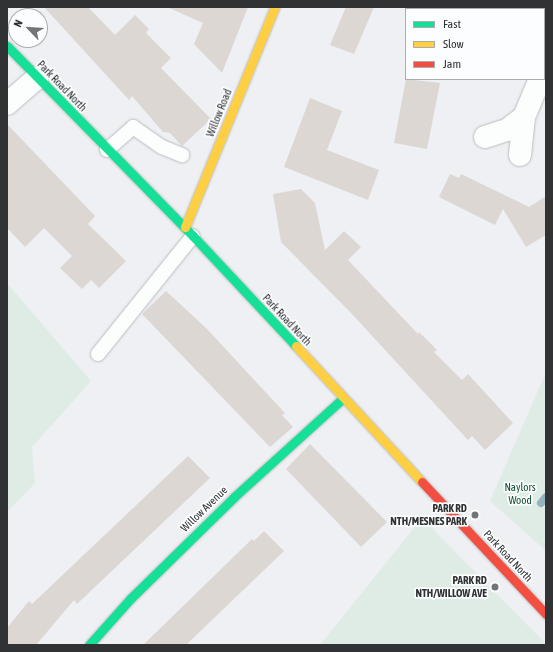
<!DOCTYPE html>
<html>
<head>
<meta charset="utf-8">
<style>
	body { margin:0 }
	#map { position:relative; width:553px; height:652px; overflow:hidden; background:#eef0f3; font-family:"Asap Condensed",sans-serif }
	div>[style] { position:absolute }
	.green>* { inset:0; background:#dfece5 }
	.stream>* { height:8px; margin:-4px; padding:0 4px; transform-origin:4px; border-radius:4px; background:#94b2bf }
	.building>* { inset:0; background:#ddd7d4 }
	.roads { filter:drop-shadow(0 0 1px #bbbdbf) drop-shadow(0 0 1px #bbbdbf) }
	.lane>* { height:14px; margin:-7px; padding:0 7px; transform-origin:7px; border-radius:7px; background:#fcfdfd }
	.street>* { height:22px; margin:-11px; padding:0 11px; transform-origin:11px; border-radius:11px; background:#fcfdfd }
	.fast>* { height:9px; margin:-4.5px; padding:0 4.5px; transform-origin:4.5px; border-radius:4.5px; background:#16e098 }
	.slow>* { height:9px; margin:-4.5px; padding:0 4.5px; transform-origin:4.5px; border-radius:4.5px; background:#ffcf43 }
	.jam>* { height:9px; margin:-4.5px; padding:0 4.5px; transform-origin:4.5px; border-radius:4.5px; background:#f24e42 }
	.dots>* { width:11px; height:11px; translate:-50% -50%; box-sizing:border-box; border:2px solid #fcfdff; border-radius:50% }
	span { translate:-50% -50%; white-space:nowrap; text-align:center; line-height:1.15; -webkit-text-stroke:3.5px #fcfdff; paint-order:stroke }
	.street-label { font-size:11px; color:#313234 }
	.park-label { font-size:11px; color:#0f4e2f }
	.poi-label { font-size:11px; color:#313234; font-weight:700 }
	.right { translate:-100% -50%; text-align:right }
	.frame { position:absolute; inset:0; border:8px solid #313234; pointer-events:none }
	.legend { position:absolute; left:405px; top:8px; width:140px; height:72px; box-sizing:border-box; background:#fcfdff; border:1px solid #abacae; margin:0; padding:5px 7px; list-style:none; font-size:12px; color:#313234 }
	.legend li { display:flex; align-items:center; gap:8px; height:20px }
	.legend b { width:20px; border:1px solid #abacae }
	.north { position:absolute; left:8px; top:8px; width:40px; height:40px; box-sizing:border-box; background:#fcfdff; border:1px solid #abacae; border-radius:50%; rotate:295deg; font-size:11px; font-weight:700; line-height:16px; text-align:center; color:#313234 }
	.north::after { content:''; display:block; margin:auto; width:14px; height:18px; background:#737477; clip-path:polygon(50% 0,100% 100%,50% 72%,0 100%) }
</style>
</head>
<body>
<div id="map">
	<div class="green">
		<div style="clip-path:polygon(7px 283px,91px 381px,32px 447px,35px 483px,7px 512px)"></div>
		<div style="clip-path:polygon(546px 372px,546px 551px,490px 501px)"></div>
		<div style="clip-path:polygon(422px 518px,546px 644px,546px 645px,320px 645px)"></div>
	</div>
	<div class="stream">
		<div style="left:541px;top:503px;width:8px;rotate:-50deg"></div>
	</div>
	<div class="building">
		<div style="clip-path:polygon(44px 7px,88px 7px,115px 35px,135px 15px,149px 29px,146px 33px,171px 58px,161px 68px,211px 119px,182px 146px,170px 133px,163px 132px,132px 96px,129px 100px)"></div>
		<div style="clip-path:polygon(167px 7px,248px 7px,222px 73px,194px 44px,203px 23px)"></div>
		<div style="clip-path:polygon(346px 7px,374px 7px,354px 54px,330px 45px)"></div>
		<div style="clip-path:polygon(406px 79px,440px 83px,427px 149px,394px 143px)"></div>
		<div style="clip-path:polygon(310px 98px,342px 111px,327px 150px,379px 170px,368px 200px,284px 167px)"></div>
		<div style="clip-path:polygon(7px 124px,95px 216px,88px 224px,126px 261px,99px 288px,91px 280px,82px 289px,60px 268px,72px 256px,44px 228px,25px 247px,7px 228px)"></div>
		<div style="clip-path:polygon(450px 174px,459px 178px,461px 174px,529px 207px,546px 196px,546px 235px,526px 247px,503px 209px,495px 225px,439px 197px)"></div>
		<div style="clip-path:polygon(301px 189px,315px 203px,325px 250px,344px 231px,361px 247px,348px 260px,418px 334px,419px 332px,437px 350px,434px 352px,462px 380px,468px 374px,513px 423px,485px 450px,472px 436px,468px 440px,351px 313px,281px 242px,273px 194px)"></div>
		<div style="clip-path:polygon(166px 291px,206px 328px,285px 413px,282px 415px,293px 427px,270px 447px,142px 314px)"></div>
		<div style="clip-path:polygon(310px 444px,387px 522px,361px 547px,286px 469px)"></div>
		<div style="clip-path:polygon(188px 456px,210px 478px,77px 604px,74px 600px,36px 645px,7px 645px,7px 628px,29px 601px,32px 604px)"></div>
		<div style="clip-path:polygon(264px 531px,284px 551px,186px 645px,143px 645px,252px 539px,254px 541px)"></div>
	</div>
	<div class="roads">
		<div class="lane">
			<div style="left:107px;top:150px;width:35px;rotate:-41deg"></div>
			<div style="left:133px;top:127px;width:35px;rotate:35deg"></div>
			<div style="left:162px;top:147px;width:22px;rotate:22deg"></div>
			<div style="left:98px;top:354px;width:151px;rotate:-51.2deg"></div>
		</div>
		<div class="street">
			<div style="left:7px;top:104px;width:40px;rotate:-41deg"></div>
			<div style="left:485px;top:137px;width:23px;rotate:-18deg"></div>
			<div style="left:507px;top:130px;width:21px;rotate:-37deg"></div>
			<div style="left:524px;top:117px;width:41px;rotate:-67.2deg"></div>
			<div style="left:520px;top:155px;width:38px;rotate:-84deg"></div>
		</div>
		<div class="fast">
			<div style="left:7px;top:46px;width:266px;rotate:45.6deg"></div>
			<div style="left:193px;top:236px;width:151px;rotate:46.9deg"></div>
			<div style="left:89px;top:645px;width:62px;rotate:-48.3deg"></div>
			<div style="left:130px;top:599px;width:146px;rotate:-44.4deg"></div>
			<div style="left:234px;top:497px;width:147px;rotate:-42.2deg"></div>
		</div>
		<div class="slow">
			<div style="left:185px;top:227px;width:238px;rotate:-67.8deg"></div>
			<div style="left:296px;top:346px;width:185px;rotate:47.2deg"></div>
		</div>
		<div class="jam">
			<div style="left:422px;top:482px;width:181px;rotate:46.8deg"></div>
		</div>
	</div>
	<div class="dots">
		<div style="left:475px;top:515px;background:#737477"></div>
		<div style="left:495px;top:587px;background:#737477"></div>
	</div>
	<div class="street-label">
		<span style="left:62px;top:86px;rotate:46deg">Park Road North</span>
		<span style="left:219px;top:113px;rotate:-68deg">Willow Road</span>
		<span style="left:287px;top:320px;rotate:47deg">Park Road North</span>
		<span style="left:204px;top:509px;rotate:-44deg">Willow Avenue</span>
		<span style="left:508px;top:556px;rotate:47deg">Park Road North</span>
	</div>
	<div class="park-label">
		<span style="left:520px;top:494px">Naylors<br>Wood</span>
	</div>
	<div class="poi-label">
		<span class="right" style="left:467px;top:515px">PARK RD<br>NTH/MESNES PARK</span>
		<span class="right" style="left:487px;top:587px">PARK RD<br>NTH/WILLOW AVE</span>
	</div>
	<div class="frame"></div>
	<ul class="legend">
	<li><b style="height:5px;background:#16e098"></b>Fast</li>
	<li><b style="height:5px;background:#ffcf43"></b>Slow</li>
	<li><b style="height:5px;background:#f24e42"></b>Jam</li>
	</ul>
	<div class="north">N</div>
</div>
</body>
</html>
